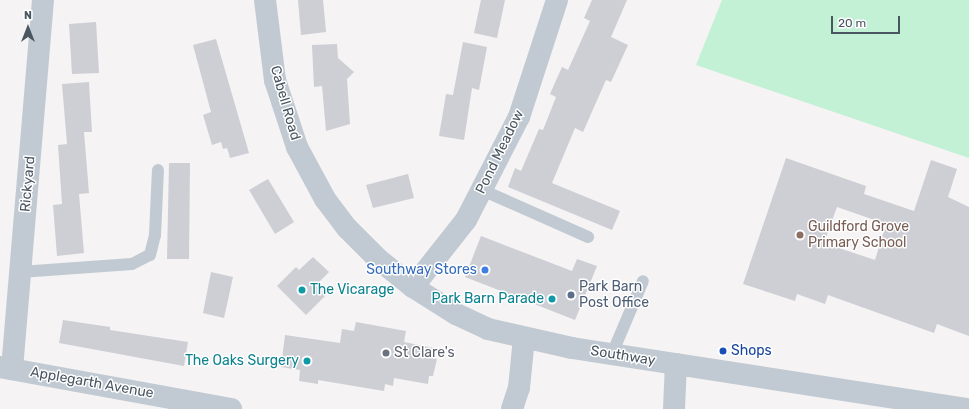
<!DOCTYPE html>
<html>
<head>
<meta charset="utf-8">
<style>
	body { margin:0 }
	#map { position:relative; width:969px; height:409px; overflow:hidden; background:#f5f3f3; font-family:Rubik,sans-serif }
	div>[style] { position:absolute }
	.green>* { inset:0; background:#c3f1d5 }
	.building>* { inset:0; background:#cdcfd5 }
	.service>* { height:12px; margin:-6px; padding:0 6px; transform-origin:6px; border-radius:6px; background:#c1cad2 }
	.minor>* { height:22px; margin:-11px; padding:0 11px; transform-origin:11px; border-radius:11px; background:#c1cad2 }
	.dots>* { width:11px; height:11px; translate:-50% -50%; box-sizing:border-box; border:2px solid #fff; border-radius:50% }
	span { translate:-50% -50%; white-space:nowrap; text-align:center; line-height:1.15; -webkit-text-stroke:3px #fff; paint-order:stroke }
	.street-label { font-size:14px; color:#4a5661 }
	.education-label { font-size:14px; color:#785e54 }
	.left { translate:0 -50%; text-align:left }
	.shop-label { font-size:14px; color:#366cbe }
	.right { translate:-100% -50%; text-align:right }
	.service-label { font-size:14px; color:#4e5e75 }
	.culture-label { font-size:14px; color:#0d838f }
	.transit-label { font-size:14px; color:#164399 }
	.worship-label { font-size:14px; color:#5b616d }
	.north { position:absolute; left:8px; top:8px; width:40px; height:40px; -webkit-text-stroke:3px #fff; paint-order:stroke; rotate:0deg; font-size:11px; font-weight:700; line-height:16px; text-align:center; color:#4a5661 }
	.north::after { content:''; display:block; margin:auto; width:14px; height:18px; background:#4a5661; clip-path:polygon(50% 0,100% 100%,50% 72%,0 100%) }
	.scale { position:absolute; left:831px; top:16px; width:69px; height:18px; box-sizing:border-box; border:2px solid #4a5661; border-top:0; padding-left:5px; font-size:12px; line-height:14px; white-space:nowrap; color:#4a5661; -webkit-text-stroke:3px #fff; paint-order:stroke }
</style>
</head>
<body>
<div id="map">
	<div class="green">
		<div style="clip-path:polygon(722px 0,969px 0,969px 158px,696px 65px)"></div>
	</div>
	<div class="building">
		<div style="clip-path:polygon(298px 0,323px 0,326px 32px,301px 35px)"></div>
		<div style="clip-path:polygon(481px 0,505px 0,497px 38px,474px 33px)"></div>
		<div style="clip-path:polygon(592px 0,627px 0,611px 37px,628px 45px,611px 82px,606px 80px,583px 132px,575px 128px,552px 183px,620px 211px,612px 230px,508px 187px,515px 168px,521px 171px,539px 129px,543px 130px,556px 97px,550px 94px,562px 67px,568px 70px,590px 21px,584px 18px)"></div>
		<div style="clip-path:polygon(96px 22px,99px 73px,72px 74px,69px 24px)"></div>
		<div style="clip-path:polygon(216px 39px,249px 153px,230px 158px,227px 148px,223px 149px,221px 142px,212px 145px,203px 115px,211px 112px,193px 45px)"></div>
		<div style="clip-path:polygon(463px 42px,487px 47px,479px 90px,472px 88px,464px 140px,439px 136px,446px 94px,453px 95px)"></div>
		<div style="clip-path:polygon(337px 44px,338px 58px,354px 72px,347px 79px,350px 124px,326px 131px,322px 86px,314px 87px,312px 45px)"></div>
		<div style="clip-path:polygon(89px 82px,92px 132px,84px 132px,89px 193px,79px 194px,84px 253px,57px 256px,53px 205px,62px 204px,58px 145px,67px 144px,62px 84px)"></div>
		<div style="clip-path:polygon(evenodd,786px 158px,866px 186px,864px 194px,914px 211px,931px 160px,957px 169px,948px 197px,969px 207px,969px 336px,937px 324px,934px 333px,828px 295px,825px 304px,797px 294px,795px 301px,743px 284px,786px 158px,837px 207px,886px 224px,875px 260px,824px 243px,837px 207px)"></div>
		<div style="clip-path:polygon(169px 163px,190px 163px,189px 259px,167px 259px)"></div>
		<div style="clip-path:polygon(408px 174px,414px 198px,373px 208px,366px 185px)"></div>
		<div style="clip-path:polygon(268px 179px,294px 222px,275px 234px,249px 190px)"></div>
		<div style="clip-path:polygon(481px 236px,572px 271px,577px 259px,597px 266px,575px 320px,465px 277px)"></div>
		<div style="clip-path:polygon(313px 257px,329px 272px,317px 284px,327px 294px,306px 315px,277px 286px,296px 267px,299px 270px)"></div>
		<div style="clip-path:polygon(211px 272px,233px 277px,224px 318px,203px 313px)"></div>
		<div style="clip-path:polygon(63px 320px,110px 327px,110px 330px,188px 342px,184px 366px,59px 343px)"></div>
		<div style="clip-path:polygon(356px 322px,406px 331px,404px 342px,434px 348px,432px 358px,437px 359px,433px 376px,429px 376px,428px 384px,394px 378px,393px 386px,385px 384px,384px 391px,318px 380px,318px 384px,299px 381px,300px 370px,281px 367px,285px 335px,340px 343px,342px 329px,354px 331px)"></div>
	</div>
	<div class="service">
		<div style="left:482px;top:190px;width:116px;rotate:23.9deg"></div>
		<div style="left:20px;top:272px;width:112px;rotate:-4.1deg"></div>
		<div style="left:132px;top:264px;width:20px;rotate:-27deg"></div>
		<div style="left:150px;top:255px;width:21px;rotate:-76deg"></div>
		<div style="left:155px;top:235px;width:65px;rotate:-87.4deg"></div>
		<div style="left:612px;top:354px;width:79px;rotate:-67deg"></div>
	</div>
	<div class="minor">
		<div style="left:265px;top:0;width:81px;rotate:82.9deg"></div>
		<div style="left:275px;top:80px;width:71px;rotate:71.8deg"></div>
		<div style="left:297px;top:147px;width:59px;rotate:61.7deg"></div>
		<div style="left:325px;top:199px;width:36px;rotate:53deg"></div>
		<div style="left:347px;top:228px;width:44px;rotate:45deg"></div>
		<div style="left:378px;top:259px;width:45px;rotate:38.7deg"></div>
		<div style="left:413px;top:287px;width:51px;rotate:32.1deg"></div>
		<div style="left:456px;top:314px;width:35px;rotate:25deg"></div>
		<div style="left:488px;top:329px;width:86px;rotate:12.7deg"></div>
		<div style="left:572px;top:348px;width:401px;rotate:8.8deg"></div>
		<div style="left:413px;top:287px;width:85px;rotate:-51.7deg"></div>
		<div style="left:466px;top:220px;width:116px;rotate:-62.8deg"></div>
		<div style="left:519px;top:117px;width:123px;rotate:-72deg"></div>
		<div style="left:0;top:367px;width:235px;rotate:10.3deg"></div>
		<div style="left:12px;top:369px;width:370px;rotate:-85.2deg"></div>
		<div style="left:512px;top:409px;width:22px;rotate:-72deg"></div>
		<div style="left:519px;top:388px;width:50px;rotate:-84.3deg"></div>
		<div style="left:674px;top:409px;width:45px;rotate:-87.5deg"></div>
	</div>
	<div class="dots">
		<div style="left:800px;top:235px;background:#8d6e63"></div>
		<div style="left:485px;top:270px;background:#3f7fe0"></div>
		<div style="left:302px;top:290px;background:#0f9aa8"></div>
		<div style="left:571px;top:295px;background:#5c6f8a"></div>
		<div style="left:552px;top:299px;background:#0f9aa8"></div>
		<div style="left:723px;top:351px;background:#1a4fb4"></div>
		<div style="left:386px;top:353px;background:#6b7280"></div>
		<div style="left:307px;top:361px;background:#0f9aa8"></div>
	</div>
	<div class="street-label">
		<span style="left:285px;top:103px;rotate:74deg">Cabell Road</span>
		<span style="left:500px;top:152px;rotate:-64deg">Pond Meadow</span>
		<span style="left:28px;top:184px;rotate:-85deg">Rickyard</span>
		<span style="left:623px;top:356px;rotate:9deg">Southway</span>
		<span style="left:92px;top:383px;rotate:10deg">Applegarth Avenue</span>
	</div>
	<div class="education-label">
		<span class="left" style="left:808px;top:235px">Guildford Grove<br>Primary School</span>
	</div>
	<div class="shop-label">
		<span class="right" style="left:477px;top:270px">Southway Stores</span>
	</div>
	<div class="service-label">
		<span class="left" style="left:579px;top:295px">Park Barn<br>Post Office</span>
	</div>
	<div class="culture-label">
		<span class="left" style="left:310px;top:290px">The Vicarage</span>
		<span class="right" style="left:544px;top:299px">Park Barn Parade</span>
		<span class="right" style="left:299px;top:361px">The Oaks Surgery</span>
	</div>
	<div class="transit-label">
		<span class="left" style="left:731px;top:351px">Shops</span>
	</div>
	<div class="worship-label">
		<span class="left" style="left:394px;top:353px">St Clare's</span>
	</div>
	<div class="north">N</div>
	<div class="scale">20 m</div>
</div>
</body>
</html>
